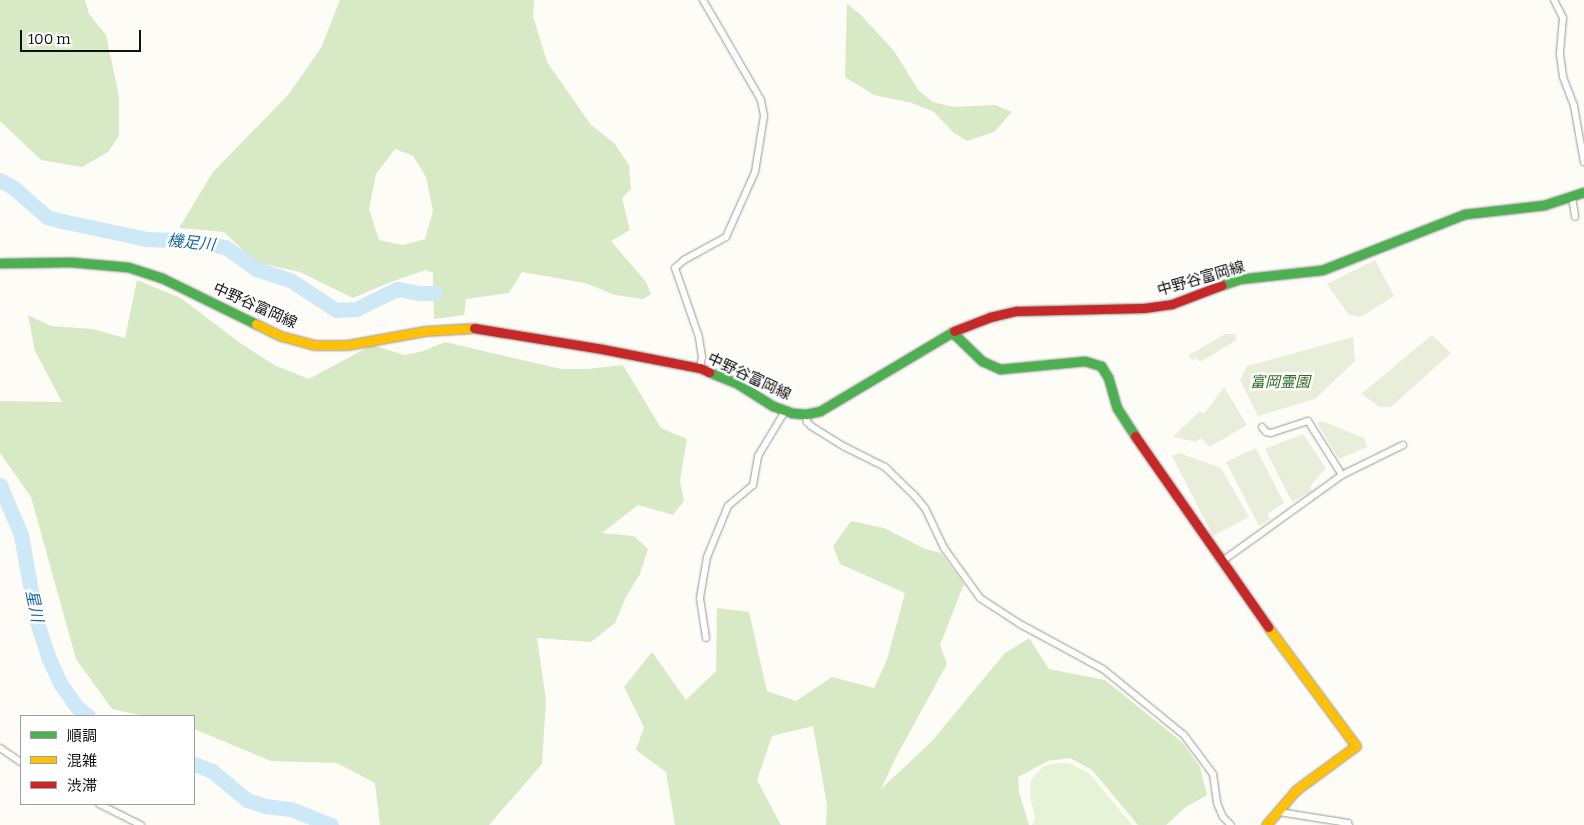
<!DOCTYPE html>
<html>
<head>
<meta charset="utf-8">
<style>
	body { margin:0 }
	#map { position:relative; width:1584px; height:825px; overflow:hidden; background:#fdfcf7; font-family:Bitter,"Noto Sans JP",serif }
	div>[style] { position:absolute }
	.green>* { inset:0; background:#e7f3d7 }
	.forest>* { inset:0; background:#d8eac5 }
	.cemetery>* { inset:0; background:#e9eedb }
	.river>* { height:15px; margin:-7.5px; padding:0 7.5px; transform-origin:7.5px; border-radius:7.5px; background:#cde8f7 }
	.roads { filter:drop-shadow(0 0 1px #979795) drop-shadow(0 0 1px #979795) }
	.street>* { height:6px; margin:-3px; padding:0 3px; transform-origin:3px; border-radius:3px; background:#fffffe }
	.fast>* { height:9px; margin:-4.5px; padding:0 4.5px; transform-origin:4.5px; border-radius:4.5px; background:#4caf50 }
	.slow>* { height:9px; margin:-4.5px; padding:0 4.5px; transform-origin:4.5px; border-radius:4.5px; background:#ffc107 }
	.jam>* { height:9px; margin:-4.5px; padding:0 4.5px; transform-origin:4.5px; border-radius:4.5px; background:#c62828 }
	span { translate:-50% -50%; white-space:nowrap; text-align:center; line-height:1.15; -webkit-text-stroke:5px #fff; paint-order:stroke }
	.street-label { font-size:15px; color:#111 }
	.park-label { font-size:15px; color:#2f6b1f; font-style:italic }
	.water-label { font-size:16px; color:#1768a6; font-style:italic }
	.legend { position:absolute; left:20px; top:715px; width:175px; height:90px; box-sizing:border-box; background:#fff; border:1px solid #a0a0a0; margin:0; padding:6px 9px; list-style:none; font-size:15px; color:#111 }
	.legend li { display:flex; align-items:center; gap:10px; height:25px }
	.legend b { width:25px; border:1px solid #a0a0a0 }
	.scale { position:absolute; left:20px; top:30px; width:121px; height:22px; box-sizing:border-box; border:2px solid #111; border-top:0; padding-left:6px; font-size:15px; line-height:18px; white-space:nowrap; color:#111; -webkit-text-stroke:4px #fff; paint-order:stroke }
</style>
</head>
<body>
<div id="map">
	<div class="green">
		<div style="clip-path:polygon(1058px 763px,1069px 763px,1089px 773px,1132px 825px,1032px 825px,1035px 817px,1030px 797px,1031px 780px,1043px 766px)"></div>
	</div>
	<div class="forest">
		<div style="clip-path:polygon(0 0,85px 0,89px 14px,106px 35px,119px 96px,119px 136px,108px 152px,82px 167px,41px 160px,0 121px)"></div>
		<div style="clip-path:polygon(evenodd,340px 0,534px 0,533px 16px,547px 62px,591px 125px,614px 143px,629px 165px,631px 189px,622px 198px,630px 230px,611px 241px,646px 282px,651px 294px,643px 299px,615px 295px,585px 283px,522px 272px,509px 293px,466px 299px,464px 315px,434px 319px,433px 273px,426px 270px,388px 283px,353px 298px,300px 272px,255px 262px,224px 232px,179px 228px,213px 172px,288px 95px,321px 48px,340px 0,395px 149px,413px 156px,426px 177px,433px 211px,425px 239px,403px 245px,379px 240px,369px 209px,376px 174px,395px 149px)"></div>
		<div style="clip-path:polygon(847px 4px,861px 15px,894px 51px,919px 91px,933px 102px,953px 107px,995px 105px,1012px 112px,994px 132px,967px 141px,954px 133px,934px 112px,912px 103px,874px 95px,845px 77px)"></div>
		<div style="clip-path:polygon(137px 280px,181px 298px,240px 343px,276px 366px,309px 379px,372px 345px,404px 355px,423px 351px,445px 342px,561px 369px,587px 369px,623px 365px,661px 428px,687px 439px,680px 481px,684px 501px,673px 515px,638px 505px,602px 533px,634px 536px,648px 549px,640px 574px,626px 597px,615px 623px,591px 642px,537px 638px,546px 700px,542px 764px,489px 825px,380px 825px,375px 783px,337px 763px,271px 761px,194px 729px,194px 716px,144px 716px,112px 709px,76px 659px,31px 497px,0 453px,0 401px,62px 402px,35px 351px,28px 315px,51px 326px,93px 329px,125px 338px)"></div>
		<div style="clip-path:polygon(851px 521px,884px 528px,925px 549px,941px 553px,964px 584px,940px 645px,947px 664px,895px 759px,881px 789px,932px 741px,1005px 653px,1029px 638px,1049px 669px,1105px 680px,1183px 743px,1200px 767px,1207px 795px,1186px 807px,1166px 825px,1138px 825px,1092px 770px,1070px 758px,1048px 761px,1018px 777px,1019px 792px,1029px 825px,826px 825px,827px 805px,813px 726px,772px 736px,757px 780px,781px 825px,675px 825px,666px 772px,636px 750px,644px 727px,624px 687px,652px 652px,686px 700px,716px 671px,717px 608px,749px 612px,767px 691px,796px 701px,832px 677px,874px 688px,887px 660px,905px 593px,840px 564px,833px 546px)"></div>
	</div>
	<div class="cemetery">
		<div style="clip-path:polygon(1375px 260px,1394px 296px,1361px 317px,1349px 315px,1327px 284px)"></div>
		<div style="clip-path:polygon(1225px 334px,1235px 334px,1237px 340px,1200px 362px,1197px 358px,1192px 360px,1189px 355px)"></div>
		<div style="clip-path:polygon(1432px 335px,1451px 353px,1391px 407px,1380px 407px,1361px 394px)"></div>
		<div style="clip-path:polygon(1353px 337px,1355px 361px,1315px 399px,1258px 416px,1240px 380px,1247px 366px)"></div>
		<div style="clip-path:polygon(1224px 387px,1247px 425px,1210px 447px,1201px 438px,1196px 442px,1173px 437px,1200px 411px,1204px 414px)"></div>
		<div style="clip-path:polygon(1322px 421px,1364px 438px,1367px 447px,1339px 459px,1317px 423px)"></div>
		<div style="clip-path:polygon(1303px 434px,1326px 468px,1310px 486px,1312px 491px,1292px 502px,1265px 449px)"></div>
		<div style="clip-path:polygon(1256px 448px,1284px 503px,1267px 514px,1270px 519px,1259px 526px,1226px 462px)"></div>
		<div style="clip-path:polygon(1179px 453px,1221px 468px,1249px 517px,1213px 536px,1172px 456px)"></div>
	</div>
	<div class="river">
		<div style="left:0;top:180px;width:16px;rotate:30deg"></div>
		<div style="left:14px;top:188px;width:44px;rotate:41.3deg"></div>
		<div style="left:47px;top:217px;width:16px;rotate:15deg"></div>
		<div style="left:62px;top:221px;width:87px;rotate:12deg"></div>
		<div style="left:147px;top:239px;width:51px;rotate:2.2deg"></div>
		<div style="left:198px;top:241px;width:28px;rotate:13deg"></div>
		<div style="left:225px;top:247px;width:38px;rotate:35deg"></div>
		<div style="left:256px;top:269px;width:36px;rotate:18deg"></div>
		<div style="left:290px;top:280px;width:55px;rotate:33.1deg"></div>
		<div style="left:336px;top:310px;width:20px;rotate:-3deg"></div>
		<div style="left:356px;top:309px;width:46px;rotate:-26deg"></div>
		<div style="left:397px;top:289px;width:22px;rotate:10deg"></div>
		<div style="left:419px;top:293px;width:16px"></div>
		<div style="left:0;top:485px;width:54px;rotate:67.2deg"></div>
		<div style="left:21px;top:535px;width:85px;rotate:79.9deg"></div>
		<div style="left:36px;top:619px;width:40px;rotate:72deg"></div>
		<div style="left:48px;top:657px;width:29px;rotate:65deg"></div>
		<div style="left:60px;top:683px;width:29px;rotate:55deg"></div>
		<div style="left:77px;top:707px;width:14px;rotate:39deg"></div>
		<div style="left:194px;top:764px;width:19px;rotate:21deg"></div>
		<div style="left:212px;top:771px;width:45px;rotate:39.6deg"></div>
		<div style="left:247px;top:800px;width:19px;rotate:18deg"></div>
		<div style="left:265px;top:806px;width:26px;rotate:7deg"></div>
		<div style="left:291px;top:809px;width:43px;rotate:21.8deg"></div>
	</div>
	<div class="roads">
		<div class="street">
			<div style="left:1554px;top:0;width:20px;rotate:63deg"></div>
			<div style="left:1563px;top:18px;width:37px;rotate:95deg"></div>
			<div style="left:1560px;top:55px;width:22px;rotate:82deg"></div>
			<div style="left:1563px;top:77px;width:31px;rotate:69deg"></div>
			<div style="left:1574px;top:106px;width:57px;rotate:79.9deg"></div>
			<div style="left:1572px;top:197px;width:20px;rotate:81deg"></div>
			<div style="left:700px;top:368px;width:11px;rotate:-80deg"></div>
			<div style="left:702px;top:357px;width:20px;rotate:-99deg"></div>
			<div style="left:699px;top:337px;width:73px;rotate:-109.2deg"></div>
			<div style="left:675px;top:268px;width:12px;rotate:-42deg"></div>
			<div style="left:684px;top:260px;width:48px;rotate:-28.7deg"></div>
			<div style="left:726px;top:237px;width:71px;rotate:-66deg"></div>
			<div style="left:755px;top:172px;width:57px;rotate:-80.9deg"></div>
			<div style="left:764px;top:116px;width:16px;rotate:-101deg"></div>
			<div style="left:761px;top:100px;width:116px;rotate:-120.1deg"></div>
			<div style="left:806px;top:414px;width:8px;rotate:83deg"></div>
			<div style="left:807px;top:422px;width:6px;rotate:45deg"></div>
			<div style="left:811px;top:426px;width:40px;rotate:32deg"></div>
			<div style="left:845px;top:447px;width:45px;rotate:26.6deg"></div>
			<div style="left:885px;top:467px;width:40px;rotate:44deg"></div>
			<div style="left:914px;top:495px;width:17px;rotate:50deg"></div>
			<div style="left:925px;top:508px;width:44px;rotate:64.6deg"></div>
			<div style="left:944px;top:548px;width:62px;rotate:54.2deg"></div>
			<div style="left:980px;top:598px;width:48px;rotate:33deg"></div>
			<div style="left:1020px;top:624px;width:94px;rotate:28.5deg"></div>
			<div style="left:1103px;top:669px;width:104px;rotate:39.2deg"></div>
			<div style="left:1184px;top:735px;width:49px;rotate:53.4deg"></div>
			<div style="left:1213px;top:774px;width:29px;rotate:82deg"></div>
			<div style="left:1217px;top:803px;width:15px;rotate:67deg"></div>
			<div style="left:1223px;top:817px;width:11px;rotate:45deg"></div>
			<div style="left:1262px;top:427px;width:6px;rotate:51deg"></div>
			<div style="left:1266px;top:432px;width:5px;rotate:11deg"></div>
			<div style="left:1271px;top:433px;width:39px;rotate:-18deg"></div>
			<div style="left:1308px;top:421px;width:64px;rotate:57.8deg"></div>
			<div style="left:1221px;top:562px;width:149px;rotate:-35.7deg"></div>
			<div style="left:1342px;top:475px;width:68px;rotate:-26.2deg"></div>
			<div style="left:706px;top:638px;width:40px;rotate:-98.5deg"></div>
			<div style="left:700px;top:598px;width:42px;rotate:-80.3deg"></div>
			<div style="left:707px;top:557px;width:55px;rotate:-67.6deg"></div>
			<div style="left:728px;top:506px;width:33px;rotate:-40deg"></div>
			<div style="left:753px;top:485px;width:29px;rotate:-80deg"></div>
			<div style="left:758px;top:456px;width:52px;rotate:-59deg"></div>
			<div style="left:0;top:748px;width:25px;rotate:34deg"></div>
			<div style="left:99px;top:804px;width:47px;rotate:26.6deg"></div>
			<div style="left:1279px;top:812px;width:70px;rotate:9.1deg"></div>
			<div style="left:1348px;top:823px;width:2px;rotate:63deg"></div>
		</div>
		<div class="fast">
			<div style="left:0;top:263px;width:71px;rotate:-0.8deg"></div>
			<div style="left:71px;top:262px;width:57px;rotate:5deg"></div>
			<div style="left:128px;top:267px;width:36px;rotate:18deg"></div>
			<div style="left:162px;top:278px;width:105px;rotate:26.1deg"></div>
			<div style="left:1222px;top:285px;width:18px;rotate:-19deg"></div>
			<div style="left:1239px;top:279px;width:83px;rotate:-6.2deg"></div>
			<div style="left:1322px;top:270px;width:154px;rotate:-21.4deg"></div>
			<div style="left:1465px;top:214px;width:80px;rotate:-6.5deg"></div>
			<div style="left:1544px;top:205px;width:42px;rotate:-18deg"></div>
			<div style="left:952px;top:332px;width:42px;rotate:44deg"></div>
			<div style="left:982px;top:361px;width:20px;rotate:24deg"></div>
			<div style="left:1000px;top:369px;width:85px;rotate:-5.4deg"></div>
			<div style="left:1085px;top:361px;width:17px;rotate:17deg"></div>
			<div style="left:1101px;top:366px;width:13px;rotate:58deg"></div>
			<div style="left:1108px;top:377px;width:32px;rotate:74deg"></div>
			<div style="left:1117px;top:408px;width:33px;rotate:57deg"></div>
			<div style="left:709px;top:372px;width:31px;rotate:22deg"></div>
			<div style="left:738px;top:384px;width:41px;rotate:32.2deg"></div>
			<div style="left:773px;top:406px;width:20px;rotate:20deg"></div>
			<div style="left:792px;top:413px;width:14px;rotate:4deg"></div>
			<div style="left:806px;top:414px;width:14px;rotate:-12deg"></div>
			<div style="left:820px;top:411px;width:156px;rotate:-30.8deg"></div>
		</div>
		<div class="slow">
			<div style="left:256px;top:324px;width:28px;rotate:26deg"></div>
			<div style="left:281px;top:336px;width:35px;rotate:15deg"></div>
			<div style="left:315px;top:345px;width:32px"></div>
			<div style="left:347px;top:345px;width:79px;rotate:-10.2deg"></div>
			<div style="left:425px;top:331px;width:49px;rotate:-3.5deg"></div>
			<div style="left:1266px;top:825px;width:46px;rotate:-49.4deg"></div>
			<div style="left:1296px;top:790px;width:74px;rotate:-36.3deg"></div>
			<div style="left:1356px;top:746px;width:148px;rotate:-126.5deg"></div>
		</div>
		<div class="jam">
			<div style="left:474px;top:328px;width:130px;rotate:9.3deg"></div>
			<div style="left:602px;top:349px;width:100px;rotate:11deg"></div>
			<div style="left:700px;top:368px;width:10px;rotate:24deg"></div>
			<div style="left:954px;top:331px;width:39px;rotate:-21deg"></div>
			<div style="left:990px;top:317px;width:28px;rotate:-13deg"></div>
			<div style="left:1017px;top:311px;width:127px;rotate:-1.4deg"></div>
			<div style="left:1144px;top:308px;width:28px;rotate:-8deg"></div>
			<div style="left:1172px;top:304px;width:53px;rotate:-20.8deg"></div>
			<div style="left:1135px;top:436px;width:233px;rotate:55.1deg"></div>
		</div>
	</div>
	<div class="street-label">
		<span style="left:1201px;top:279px;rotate:-16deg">中野谷富岡線</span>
		<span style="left:255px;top:306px;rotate:24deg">中野谷富岡線</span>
		<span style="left:749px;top:377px;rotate:25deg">中野谷富岡線</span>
	</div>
	<div class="park-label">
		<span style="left:1280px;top:383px">富岡霊園</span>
	</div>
	<div class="water-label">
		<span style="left:191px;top:243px;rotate:6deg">機足川</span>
		<span style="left:34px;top:606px;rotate:78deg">星川</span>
	</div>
	<ul class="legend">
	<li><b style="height:6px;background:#4caf50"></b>順調</li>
	<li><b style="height:6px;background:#ffc107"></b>混雑</li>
	<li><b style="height:6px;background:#c62828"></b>渋滞</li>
	</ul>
	<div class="scale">100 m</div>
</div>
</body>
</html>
